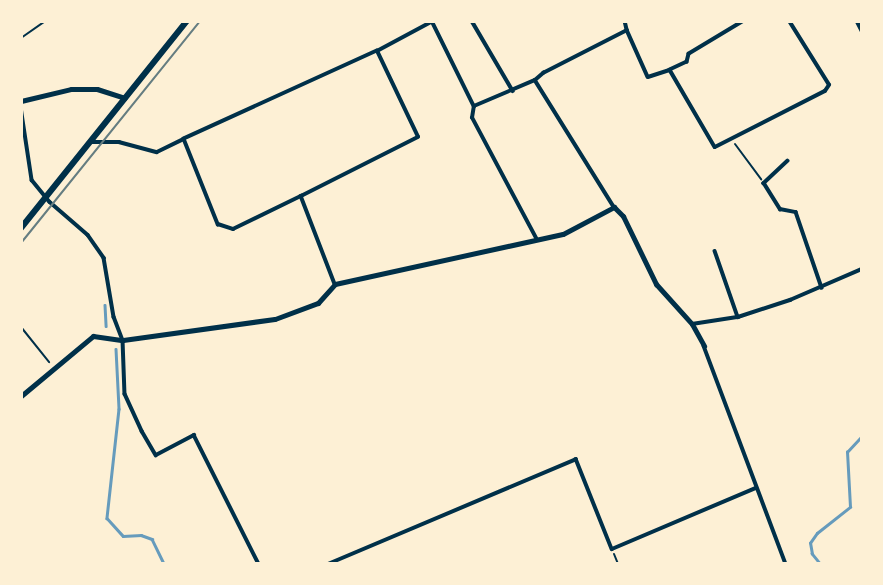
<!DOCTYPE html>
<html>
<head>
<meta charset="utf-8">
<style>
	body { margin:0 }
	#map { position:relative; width:883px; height:585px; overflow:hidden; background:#fdf0d5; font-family:Signika,sans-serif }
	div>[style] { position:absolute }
	.stream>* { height:2.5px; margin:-1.25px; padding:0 1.25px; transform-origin:1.25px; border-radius:1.25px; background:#669bbc }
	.path>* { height:2px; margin:-1px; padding:0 1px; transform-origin:1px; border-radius:1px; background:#003049 }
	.minor>* { height:3.5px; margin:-1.75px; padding:0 1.75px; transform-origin:1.75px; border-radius:1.75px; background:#003049 }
	.tertiary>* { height:5px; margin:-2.5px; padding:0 2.5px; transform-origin:2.5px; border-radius:2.5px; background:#003049 }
	.secondary>* { height:5px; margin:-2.5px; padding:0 2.5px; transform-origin:2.5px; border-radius:2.5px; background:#003049 }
	.trunk>* { height:6px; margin:-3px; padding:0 3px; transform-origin:3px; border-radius:3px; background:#003049 }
	.tram>* { height:2px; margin:-1px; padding:0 1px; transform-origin:1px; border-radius:1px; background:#657d81 }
	span { translate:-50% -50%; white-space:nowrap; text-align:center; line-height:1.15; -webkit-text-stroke:6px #fdf0d5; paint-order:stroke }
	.frame { position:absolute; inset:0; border:23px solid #fdf0d5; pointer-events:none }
</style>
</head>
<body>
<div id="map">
	<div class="stream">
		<div style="left:105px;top:305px;width:21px;rotate:87deg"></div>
		<div style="left:862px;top:341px;width:2px;rotate:90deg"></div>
		<div style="left:116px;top:349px;width:60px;rotate:87.1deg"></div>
		<div style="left:119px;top:409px;width:110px;rotate:96.3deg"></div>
		<div style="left:107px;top:518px;width:24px;rotate:48deg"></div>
		<div style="left:123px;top:536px;width:18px;rotate:-3deg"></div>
		<div style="left:141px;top:535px;width:12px;rotate:20deg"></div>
		<div style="left:152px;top:539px;width:28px;rotate:64deg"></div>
		<div style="left:820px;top:564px;width:13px;rotate:-129deg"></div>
		<div style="left:812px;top:554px;width:11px;rotate:-100deg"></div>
		<div style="left:810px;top:543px;width:12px;rotate:-55deg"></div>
		<div style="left:817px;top:533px;width:42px;rotate:-38.2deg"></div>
		<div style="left:850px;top:507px;width:55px;rotate:-93.1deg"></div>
		<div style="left:847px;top:452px;width:22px;rotate:-47deg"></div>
	</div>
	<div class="path">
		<div style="left:21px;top:38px;width:29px;rotate:-35deg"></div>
		<div style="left:735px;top:144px;width:44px;rotate:53.4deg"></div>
		<div style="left:21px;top:327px;width:45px;rotate:51.3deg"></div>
		<div style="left:614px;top:554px;width:11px;rotate:68deg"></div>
	</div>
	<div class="minor">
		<div style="left:472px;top:21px;width:81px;rotate:59.6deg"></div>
		<div style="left:625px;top:21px;width:9px;rotate:77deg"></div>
		<div style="left:744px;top:21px;width:64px;rotate:149deg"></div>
		<div style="left:689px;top:54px;width:8px;rotate:104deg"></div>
		<div style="left:687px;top:62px;width:19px;rotate:155deg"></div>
		<div style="left:670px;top:70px;width:89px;rotate:59.7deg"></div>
		<div style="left:715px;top:147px;width:123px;rotate:-27deg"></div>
		<div style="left:825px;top:91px;width:7px;rotate:-56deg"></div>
		<div style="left:829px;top:85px;width:75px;rotate:-122deg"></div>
		<div style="left:857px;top:21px;width:11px;rotate:63deg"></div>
		<div style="left:433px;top:23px;width:93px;rotate:63.7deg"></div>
		<div style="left:377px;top:51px;width:64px;rotate:-28.2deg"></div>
		<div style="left:535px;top:80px;width:11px;rotate:-41deg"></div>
		<div style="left:543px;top:73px;width:94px;rotate:-27.1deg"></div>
		<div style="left:627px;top:30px;width:51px;rotate:65.9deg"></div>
		<div style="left:648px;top:77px;width:23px;rotate:-18deg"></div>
		<div style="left:21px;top:107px;width:74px;rotate:81.4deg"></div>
		<div style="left:32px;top:180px;width:28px;rotate:51deg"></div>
		<div style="left:50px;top:202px;width:50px;rotate:41deg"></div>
		<div style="left:88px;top:235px;width:28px;rotate:55deg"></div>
		<div style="left:104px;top:258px;width:60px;rotate:80.4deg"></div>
		<div style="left:114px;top:317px;width:25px;rotate:69deg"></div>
		<div style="left:123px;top:340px;width:54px;rotate:87.9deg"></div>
		<div style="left:125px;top:394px;width:41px;rotate:65.3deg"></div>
		<div style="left:142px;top:431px;width:28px;rotate:60deg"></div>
		<div style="left:156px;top:455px;width:43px;rotate:-27.8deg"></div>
		<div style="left:194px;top:435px;width:144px;rotate:63.3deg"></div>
		<div style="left:92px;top:142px;width:27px"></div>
		<div style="left:119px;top:142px;width:39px;rotate:15deg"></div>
		<div style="left:157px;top:152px;width:30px;rotate:-26deg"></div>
		<div style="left:788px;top:161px;width:33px;rotate:137deg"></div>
		<div style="left:764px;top:183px;width:31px;rotate:58deg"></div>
		<div style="left:780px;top:209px;width:16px;rotate:11deg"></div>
		<div style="left:796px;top:212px;width:80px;rotate:71.1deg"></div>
		<div style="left:301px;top:196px;width:131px;rotate:-26.8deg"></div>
		<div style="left:418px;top:137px;width:95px;rotate:-115.5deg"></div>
		<div style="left:377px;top:51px;width:212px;rotate:155.5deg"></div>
		<div style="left:184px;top:139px;width:92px;rotate:68.2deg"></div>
		<div style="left:218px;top:224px;width:16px;rotate:18deg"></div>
		<div style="left:233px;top:229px;width:76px;rotate:-25.9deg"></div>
		<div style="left:301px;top:196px;width:94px;rotate:68.9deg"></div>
		<div style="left:537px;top:240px;width:138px;rotate:-118deg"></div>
		<div style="left:472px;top:118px;width:12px;rotate:-81deg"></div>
		<div style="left:474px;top:106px;width:66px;rotate:-23.1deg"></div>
		<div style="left:535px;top:80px;width:150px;rotate:58.1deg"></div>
		<div style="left:715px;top:251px;width:70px;rotate:70.8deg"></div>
		<div style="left:692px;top:324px;width:47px;rotate:-8.7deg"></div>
		<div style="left:738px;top:317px;width:55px;rotate:-18.1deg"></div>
		<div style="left:790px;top:300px;width:78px;rotate:-23.3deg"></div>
		<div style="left:704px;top:346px;width:233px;rotate:69.4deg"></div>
		<div style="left:328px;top:564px;width:269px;rotate:-22.9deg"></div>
		<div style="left:576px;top:459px;width:97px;rotate:68.2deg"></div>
		<div style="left:612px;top:549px;width:156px;rotate:-23deg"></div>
	</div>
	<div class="tertiary">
		<div style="left:21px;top:396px;width:94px;rotate:-39.8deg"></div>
		<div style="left:93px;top:336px;width:30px;rotate:8deg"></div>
		<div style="left:123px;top:340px;width:153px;rotate:-7.9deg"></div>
		<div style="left:275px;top:319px;width:46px;rotate:-20.4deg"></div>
		<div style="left:318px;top:303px;width:25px;rotate:-48deg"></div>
		<div style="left:335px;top:284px;width:233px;rotate:-12.4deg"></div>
		<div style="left:563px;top:234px;width:58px;rotate:-27.9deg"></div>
		<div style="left:614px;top:207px;width:13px;rotate:45deg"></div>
		<div style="left:623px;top:216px;width:76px;rotate:64.1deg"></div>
		<div style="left:656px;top:284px;width:54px;rotate:48deg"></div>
		<div style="left:692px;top:324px;width:25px;rotate:61deg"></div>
	</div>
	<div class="secondary">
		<div style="left:21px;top:101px;width:51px;rotate:-13.5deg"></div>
		<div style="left:71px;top:89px;width:26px"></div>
		<div style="left:97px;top:89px;width:29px;rotate:18deg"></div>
	</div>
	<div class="trunk">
		<div style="left:21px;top:228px;width:265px;rotate:-51.3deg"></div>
	</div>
	<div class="tram">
		<div style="left:21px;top:243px;width:285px;rotate:-51.1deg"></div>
	</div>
	<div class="frame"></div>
</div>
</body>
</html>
